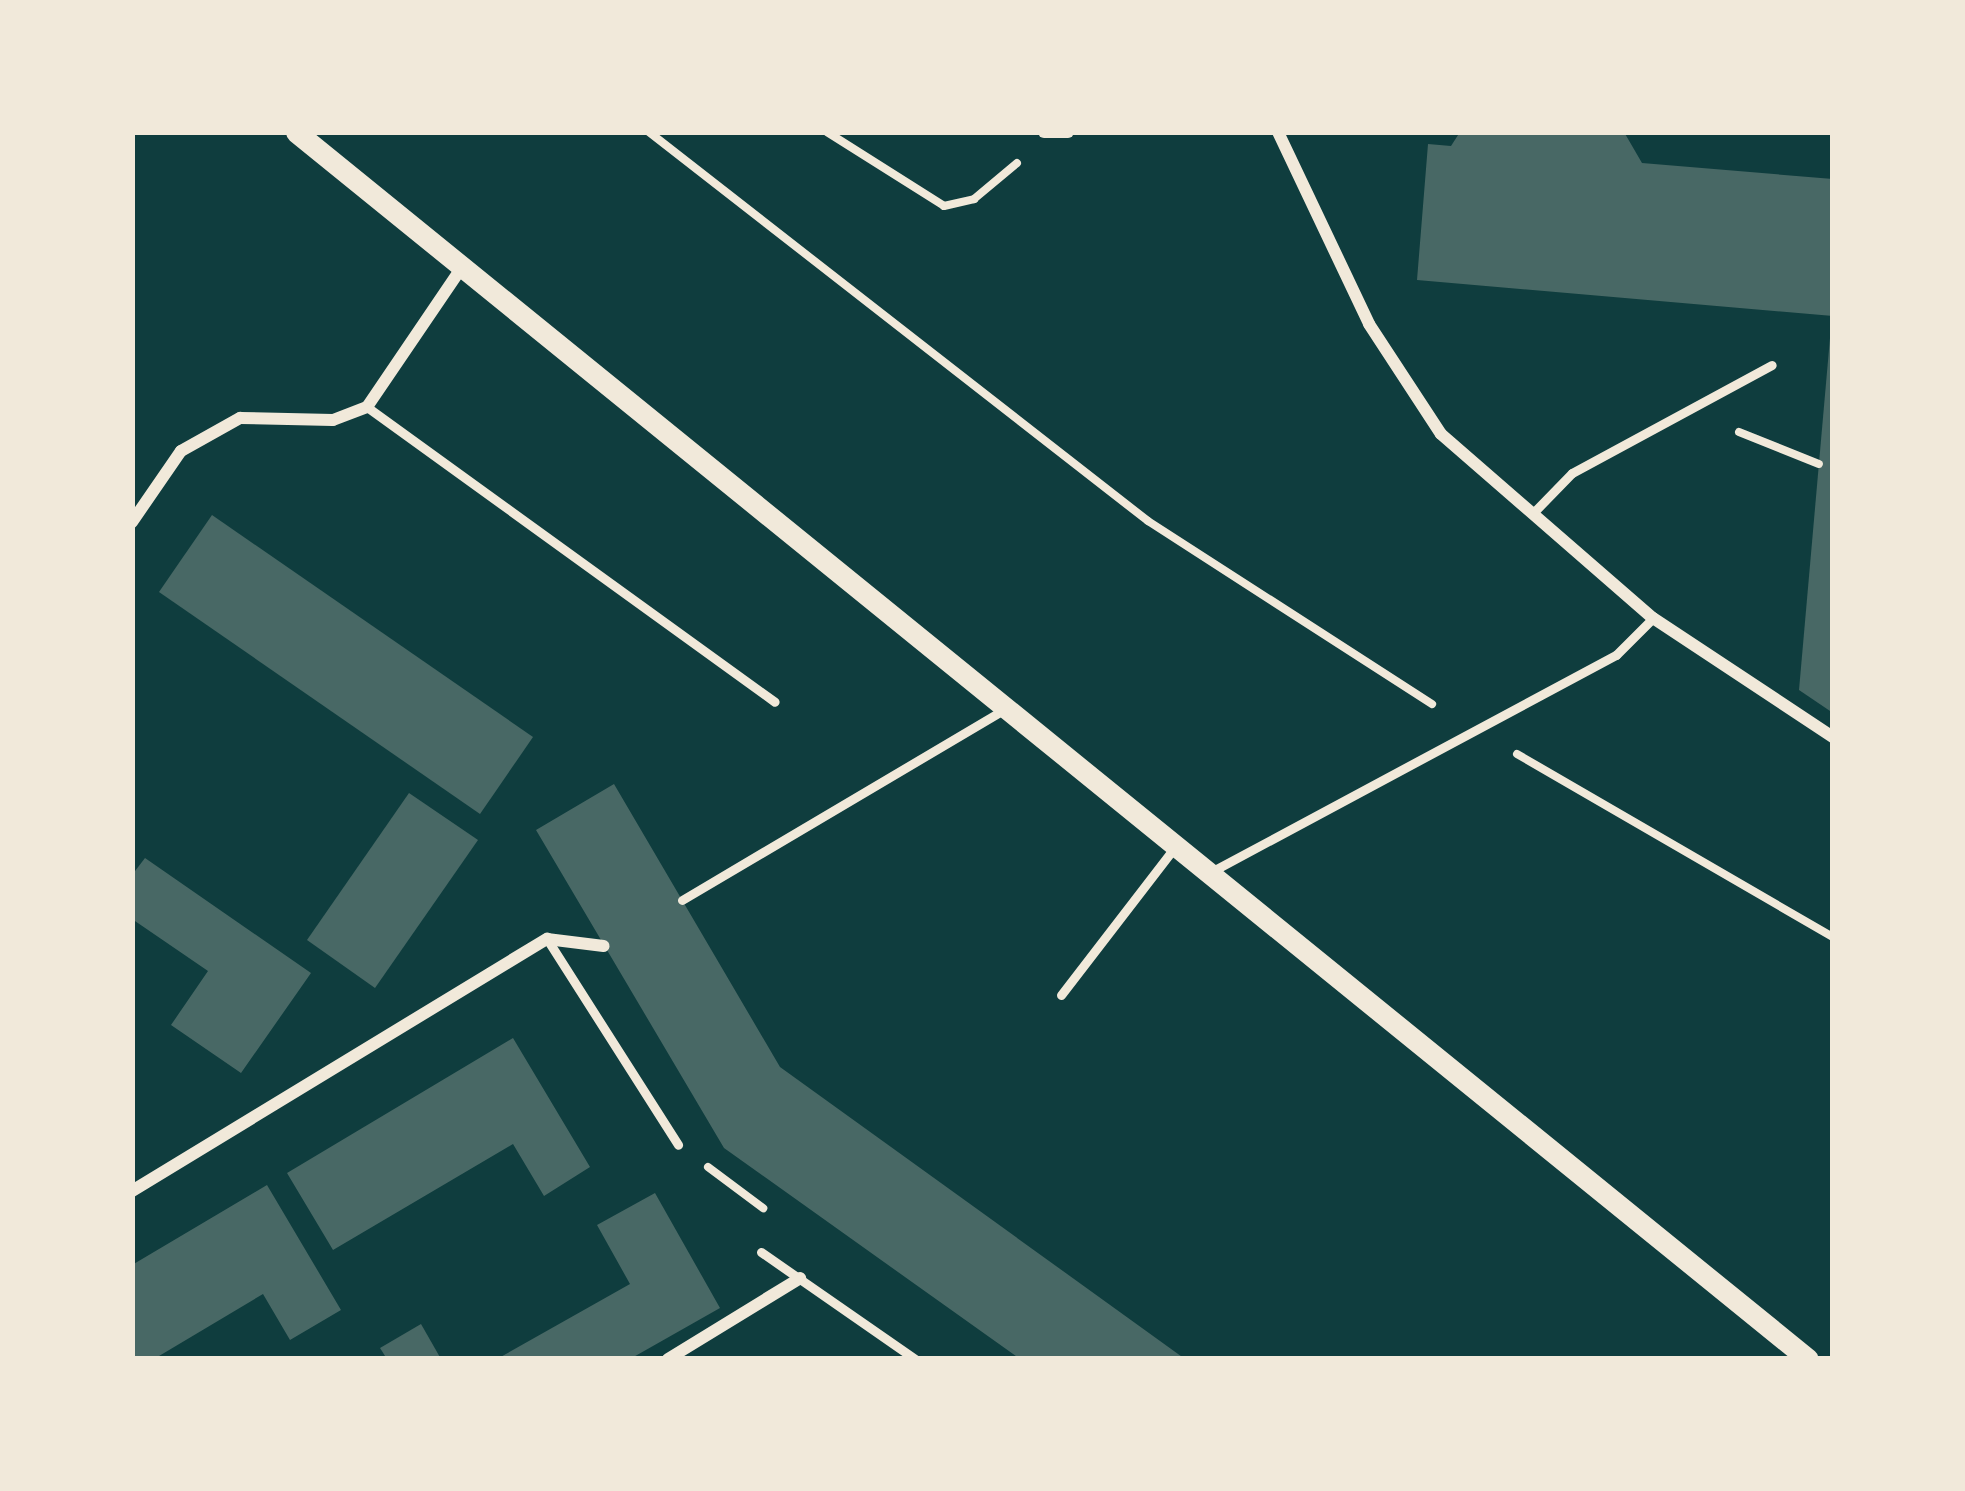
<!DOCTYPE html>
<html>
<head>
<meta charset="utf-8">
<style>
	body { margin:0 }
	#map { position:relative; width:1965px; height:1491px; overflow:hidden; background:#0f3d3e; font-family:"Exo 2",sans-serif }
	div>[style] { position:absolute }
	.building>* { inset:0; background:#486865 }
	.path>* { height:8px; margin:-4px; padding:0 4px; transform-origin:4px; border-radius:4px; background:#f1e9da }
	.service>* { height:9px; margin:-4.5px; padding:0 4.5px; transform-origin:4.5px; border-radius:4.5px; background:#f1e9da }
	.minor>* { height:12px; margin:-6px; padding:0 6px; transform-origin:6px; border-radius:6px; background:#f1e9da }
	.tertiary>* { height:21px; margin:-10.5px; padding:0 10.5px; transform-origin:10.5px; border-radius:10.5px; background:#f1e9da }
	span { translate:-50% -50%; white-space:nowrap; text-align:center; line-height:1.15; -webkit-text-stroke:12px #f1e9da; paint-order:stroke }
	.frame { position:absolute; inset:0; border:135px solid #f1e9da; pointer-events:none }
</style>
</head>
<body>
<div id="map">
	<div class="building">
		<div style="clip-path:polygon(1460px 132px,1624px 132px,1642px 163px,1833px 179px,1833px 316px,1417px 280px,1428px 144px,1451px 146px)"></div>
		<div style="clip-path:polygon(1830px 338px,1833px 338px,1833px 713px,1799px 690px)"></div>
		<div style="clip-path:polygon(212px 515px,533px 737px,480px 814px,159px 592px)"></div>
		<div style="clip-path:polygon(614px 784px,780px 1067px,1185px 1359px,1020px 1359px,724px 1148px,536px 830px)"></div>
		<div style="clip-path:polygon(409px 793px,478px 840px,375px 988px,307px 940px)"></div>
		<div style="clip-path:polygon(145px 858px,311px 973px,241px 1073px,171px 1025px,208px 971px,132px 919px,132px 875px)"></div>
		<div style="clip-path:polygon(513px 1038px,590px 1167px,544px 1196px,513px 1144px,333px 1250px,287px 1173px)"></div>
		<div style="clip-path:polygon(267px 1185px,341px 1310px,290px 1340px,263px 1294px,154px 1359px,132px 1359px,132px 1265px)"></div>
		<div style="clip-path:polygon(655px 1193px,720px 1308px,630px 1359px,497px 1359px,630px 1284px,597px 1225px)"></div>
		<div style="clip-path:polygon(421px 1324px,441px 1359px,387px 1359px,380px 1348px)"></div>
	</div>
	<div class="path">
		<div style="left:649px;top:132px;width:633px;rotate:37.94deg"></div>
		<div style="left:1148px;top:521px;width:338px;rotate:32.8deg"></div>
		<div style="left:827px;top:132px;width:138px;rotate:32.3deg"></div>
		<div style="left:944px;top:206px;width:31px;rotate:-13deg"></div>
		<div style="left:974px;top:199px;width:56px;rotate:-39.9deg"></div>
		<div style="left:1739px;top:432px;width:86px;rotate:21.8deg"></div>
		<div style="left:1517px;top:754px;width:365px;rotate:30.1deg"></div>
		<div style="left:708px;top:1167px;width:69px;rotate:36.7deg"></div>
	</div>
	<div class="service">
		<div style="left:367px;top:407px;width:503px;rotate:35.87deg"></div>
		<div style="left:1532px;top:514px;width:57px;rotate:-45.7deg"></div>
		<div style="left:1572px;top:473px;width:227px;rotate:-28.4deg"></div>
		<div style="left:1209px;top:873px;width:462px;rotate:-28.2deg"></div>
		<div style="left:1616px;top:655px;width:52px;rotate:-45deg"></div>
		<div style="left:682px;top:900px;width:373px;rotate:-30.6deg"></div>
		<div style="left:547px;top:939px;width:244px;rotate:57.5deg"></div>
		<div style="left:1061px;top:995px;width:187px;rotate:-52.4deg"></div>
		<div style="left:761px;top:1252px;width:188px;rotate:34.8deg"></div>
	</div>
	<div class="minor">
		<div style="left:1044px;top:132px;width:24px"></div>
		<div style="left:1278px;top:132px;width:212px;rotate:64.6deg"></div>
		<div style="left:1369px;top:324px;width:131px;rotate:56.8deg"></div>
		<div style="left:1441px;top:434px;width:281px;rotate:41deg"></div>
		<div style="left:1653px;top:618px;width:216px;rotate:33.5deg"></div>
		<div style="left:132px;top:522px;width:86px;rotate:-55.4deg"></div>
		<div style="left:181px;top:451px;width:68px;rotate:-29.2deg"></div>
		<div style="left:240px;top:418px;width:93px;rotate:1.2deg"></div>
		<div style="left:333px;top:420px;width:36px;rotate:-21deg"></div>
		<div style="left:367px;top:407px;width:169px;rotate:-55.8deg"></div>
		<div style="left:132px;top:1191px;width:486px;rotate:-31.3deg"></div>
		<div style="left:547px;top:939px;width:57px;rotate:7deg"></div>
		<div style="left:668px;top:1359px;width:155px;rotate:-31.5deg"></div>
	</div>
	<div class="tertiary">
		<div style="left:296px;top:132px;width:1947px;rotate:39.06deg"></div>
	</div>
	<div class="frame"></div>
</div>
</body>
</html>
